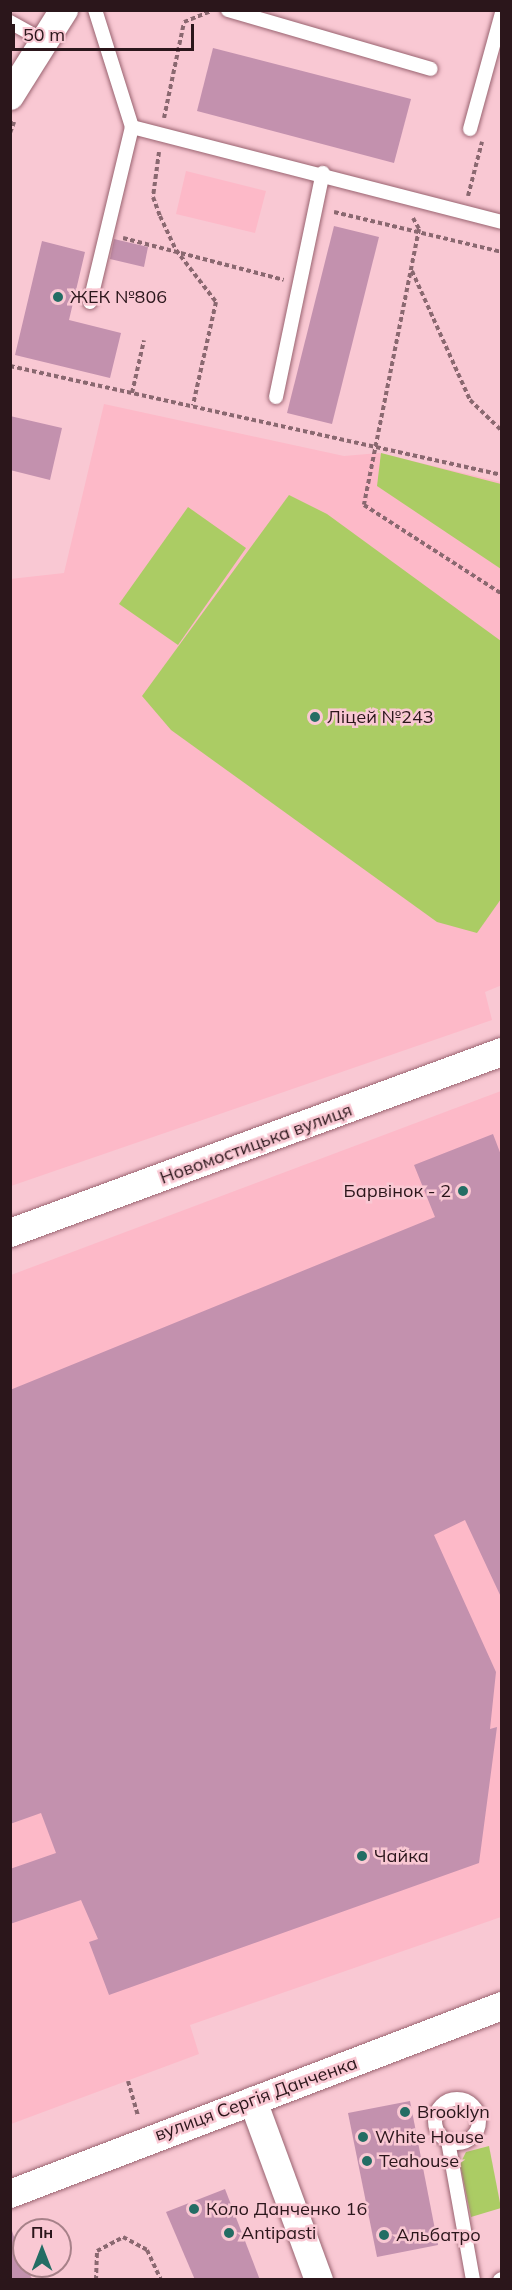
<!DOCTYPE html>
<html>
<head>
<meta charset="utf-8">
<style>
	body { margin:0 }
	#map { position:relative; width:512px; height:2290px; overflow:hidden; background:#f9c8d3; font-family:Mulish,sans-serif }
	div>[style] { position:absolute }
	.built>* { inset:0; background:#fdb9c8 }
	.green>* { inset:0; background:#abcc64 }
	.building>* { inset:0; background:#c391ae }
	.path>* { height:4px; margin-top:-2px; transform-origin:0; background:repeating-linear-gradient(90deg,#8a6870 0 4.5px,transparent 0 7.5px) }
	.roads { filter:drop-shadow(0 0 2px #996370) drop-shadow(0 0 2px #996370) }
	.service>* { height:14px; margin:-7px; padding:0 7px; transform-origin:7px; border-radius:7px; background:#fff }
	.service>.ring { margin:-7px; padding:0; box-sizing:content-box; background:none; border:14px solid #fff; border-radius:50% }
	.minor>* { height:28px; margin:-14px; padding:0 14px; transform-origin:14px; border-radius:14px; background:#fff }
	.dots>* { width:16px; height:16px; translate:-50% -50%; box-sizing:border-box; border:3px solid #f9c8d3; border-radius:50% }
	span { translate:-50% -50%; white-space:nowrap; text-align:center; line-height:1.15; -webkit-text-stroke:5px #f9c8d3; paint-order:stroke }
	.poi-label { font-size:18px; color:#2b161b }
	.left { translate:0 -50%; text-align:left }
	.right { translate:-100% -50%; text-align:right }
	.street-label { font-size:18px; color:#2b161b }
	.frame { position:absolute; inset:0; border:12px solid #2b161b; pointer-events:none }
	.north { position:absolute; left:12px; top:2218px; width:60px; height:60px; box-sizing:border-box; background:#f9c8d3; border:2px solid #a78189; border-radius:50%; rotate:0deg; font-size:16px; font-weight:700; line-height:24px; text-align:center; color:#2b161b }
	.north::after { content:''; display:block; margin:auto; width:21px; height:27px; background:#246d64; clip-path:polygon(50% 0,100% 100%,50% 72%,0 100%) }
	.scale { position:absolute; left:12px; top:24px; width:182px; height:27px; box-sizing:border-box; border:3px solid #2b161b; border-top:0; padding-left:8px; font-size:18px; line-height:21px; white-space:nowrap; color:#2b161b; -webkit-text-stroke:4px #f9c8d3; paint-order:stroke }
</style>
</head>
<body>
<div id="map">
	<div class="built">
		<div style="clip-path:polygon(186px 171px,266px 191px,255px 233px,176px 214px)"></div>
		<div style="clip-path:polygon(104px 404px,344px 456px,379px 453px,501px 482px,502px 985px,485px 992px,492px 1020px,11px 1186px,10px 579px,64px 573px)"></div>
		<div style="clip-path:polygon(501px 1091px,501px 1917px,190px 2025px,199px 2054px,11px 2124px,11px 1275px)"></div>
	</div>
	<div class="green">
		<div style="clip-path:polygon(381px 453px,501px 484px,501px 569px,377px 486px)"></div>
		<div style="clip-path:polygon(289px 495px,327px 514px,501px 641px,501px 899px,477px 933px,437px 922px,171px 730px,142px 696px)"></div>
		<div style="clip-path:polygon(188px 507px,246px 548px,178px 645px,119px 604px)"></div>
		<div style="clip-path:polygon(489px 2146px,501px 2208px,471px 2217px,460px 2164px,466px 2152px)"></div>
	</div>
	<div class="building">
		<div style="clip-path:polygon(213px 48px,411px 99px,394px 163px,197px 111px)"></div>
		<div style="clip-path:polygon(334px 226px,379px 237px,332px 424px,287px 413px)"></div>
		<div style="clip-path:polygon(114px 239px,148px 247px,144px 267px,110px 259px)"></div>
		<div style="clip-path:polygon(42px 241px,85px 252px,69px 320px,121px 333px,110px 378px,15px 355px)"></div>
		<div style="clip-path:polygon(10px 416px,62px 428px,50px 480px,10px 470px)"></div>
		<div style="clip-path:polygon(493px 1134px,501px 1155px,501px 1597px,465px 1520px,434px 1535px,496px 1672px,490px 1729px,497px 1727px,479px 1863px,109px 1995px,89px 1942px,98px 1939px,81px 1900px,10px 1924px,10px 1869px,56px 1853px,41px 1813px,10px 1824px,10px 1390px,435px 1217px,414px 1165px)"></div>
		<div style="clip-path:polygon(410px 2101px,438px 2245px,377px 2257px,348px 2113px)"></div>
		<div style="clip-path:polygon(225px 2189px,260px 2280px,195px 2280px,166px 2212px)"></div>
		<div style="clip-path:polygon(10px 2225px,24px 2266px,33px 2280px,10px 2280px)"></div>
	</div>
	<div class="path">
		<div style="left:164px;top:118px;width:98px;rotate:-78.2deg"></div>
		<div style="left:184px;top:22px;width:29px;rotate:-22deg"></div>
		<div style="left:10px;top:133px;width:12px;rotate:-70deg"></div>
		<div style="left:159px;top:152px;width:45px;rotate:97.6deg"></div>
		<div style="left:153px;top:197px;width:20px;rotate:70deg"></div>
		<div style="left:160px;top:216px;width:38px;rotate:65deg"></div>
		<div style="left:176px;top:250px;width:66px;rotate:52.4deg"></div>
		<div style="left:216px;top:302px;width:106px;rotate:102.6deg"></div>
		<div style="left:468px;top:196px;width:56px;rotate:-75.5deg"></div>
		<div style="left:334px;top:212px;width:173px;rotate:13.4deg"></div>
		<div style="left:413px;top:218px;width:13px;rotate:61deg"></div>
		<div style="left:419px;top:229px;width:281px;rotate:101.3deg"></div>
		<div style="left:364px;top:505px;width:164px;rotate:32.8deg"></div>
		<div style="left:123px;top:238px;width:166px;rotate:14.6deg"></div>
		<div style="left:412px;top:271px;width:141px;rotate:65.8deg"></div>
		<div style="left:470px;top:400px;width:45px;rotate:44.1deg"></div>
		<div style="left:10px;top:366px;width:504px;rotate:12.49deg"></div>
		<div style="left:132px;top:393px;width:54px;rotate:-77.2deg"></div>
		<div style="left:128px;top:2081px;width:37px;rotate:74deg"></div>
		<div style="left:96px;top:2280px;width:29px;rotate:-88deg"></div>
		<div style="left:97px;top:2251px;width:30px;rotate:-28deg"></div>
		<div style="left:123px;top:2237px;width:27px;rotate:28deg"></div>
		<div style="left:147px;top:2250px;width:33px;rotate:65deg"></div>
	</div>
	<div class="roads">
		<div class="service">
			<div style="left:228px;top:10px;width:211px;rotate:16.2deg"></div>
			<div style="left:10px;top:22px;width:35px;rotate:29deg"></div>
			<div style="left:132px;top:127px;width:382px;rotate:14.4deg"></div>
			<div style="left:470px;top:129px;width:120px;rotate:-74.6deg"></div>
			<div style="left:90px;top:302px;width:180px;rotate:-76.5deg"></div>
			<div style="left:132px;top:127px;width:123px;rotate:-107.5deg"></div>
			<div style="left:276px;top:397px;width:229px;rotate:-78.2deg"></div>
			<div class="ring" style="left:435px;top:2099px;width:30px;height:30px"></div>
			<div style="left:448px;top:2141px;width:141px;rotate:79.8deg"></div>
			<div style="left:500px;top:2280px;width:2px;rotate:-27deg"></div>
		</div>
		<div class="minor">
			<div style="left:10px;top:96px;width:102px;rotate:-57.9deg"></div>
			<div style="left:10px;top:1233px;width:524px;rotate:-20.2deg"></div>
			<div style="left:253px;top:2101px;width:191px;rotate:69.8deg"></div>
			<div style="left:10px;top:2194px;width:527px;rotate:-20.91deg"></div>
		</div>
	</div>
	<div class="dots">
		<div style="left:58px;top:297px;background:#246d64"></div>
		<div style="left:315px;top:717px;background:#246d64"></div>
		<div style="left:463px;top:1191px;background:#246d64"></div>
		<div style="left:362px;top:1856px;background:#246d64"></div>
		<div style="left:405px;top:2112px;background:#246d64"></div>
		<div style="left:363px;top:2137px;background:#246d64"></div>
		<div style="left:367px;top:2161px;background:#246d64"></div>
		<div style="left:194px;top:2209px;background:#246d64"></div>
		<div style="left:229px;top:2233px;background:#246d64"></div>
		<div style="left:384px;top:2235px;background:#246d64"></div>
	</div>
	<div class="poi-label">
		<span class="left" style="left:70px;top:297px">ЖЕК №806</span>
		<span class="left" style="left:327px;top:717px">Ліцей №243</span>
		<span class="right" style="left:451px;top:1191px">Барвінок - 2</span>
		<span class="left" style="left:374px;top:1856px">Чайка</span>
		<span class="left" style="left:417px;top:2112px">Brooklyn</span>
		<span class="left" style="left:375px;top:2137px">White House</span>
		<span class="left" style="left:379px;top:2161px">Teahouse</span>
		<span class="left" style="left:206px;top:2209px">Коло Данченко 16</span>
		<span class="left" style="left:241px;top:2233px">Antipasti</span>
		<span class="left" style="left:396px;top:2235px">Альбатро</span>
	</div>
	<div class="street-label">
		<span style="left:256px;top:1144px;rotate:-20deg">Новомостицька вулиця</span>
		<span style="left:256px;top:2099px;rotate:-20deg">вулиця Сергія Данченка</span>
	</div>
	<div class="frame"></div>
	<div class="north">Пн</div>
	<div class="scale">50 m</div>
</div>
</body>
</html>
